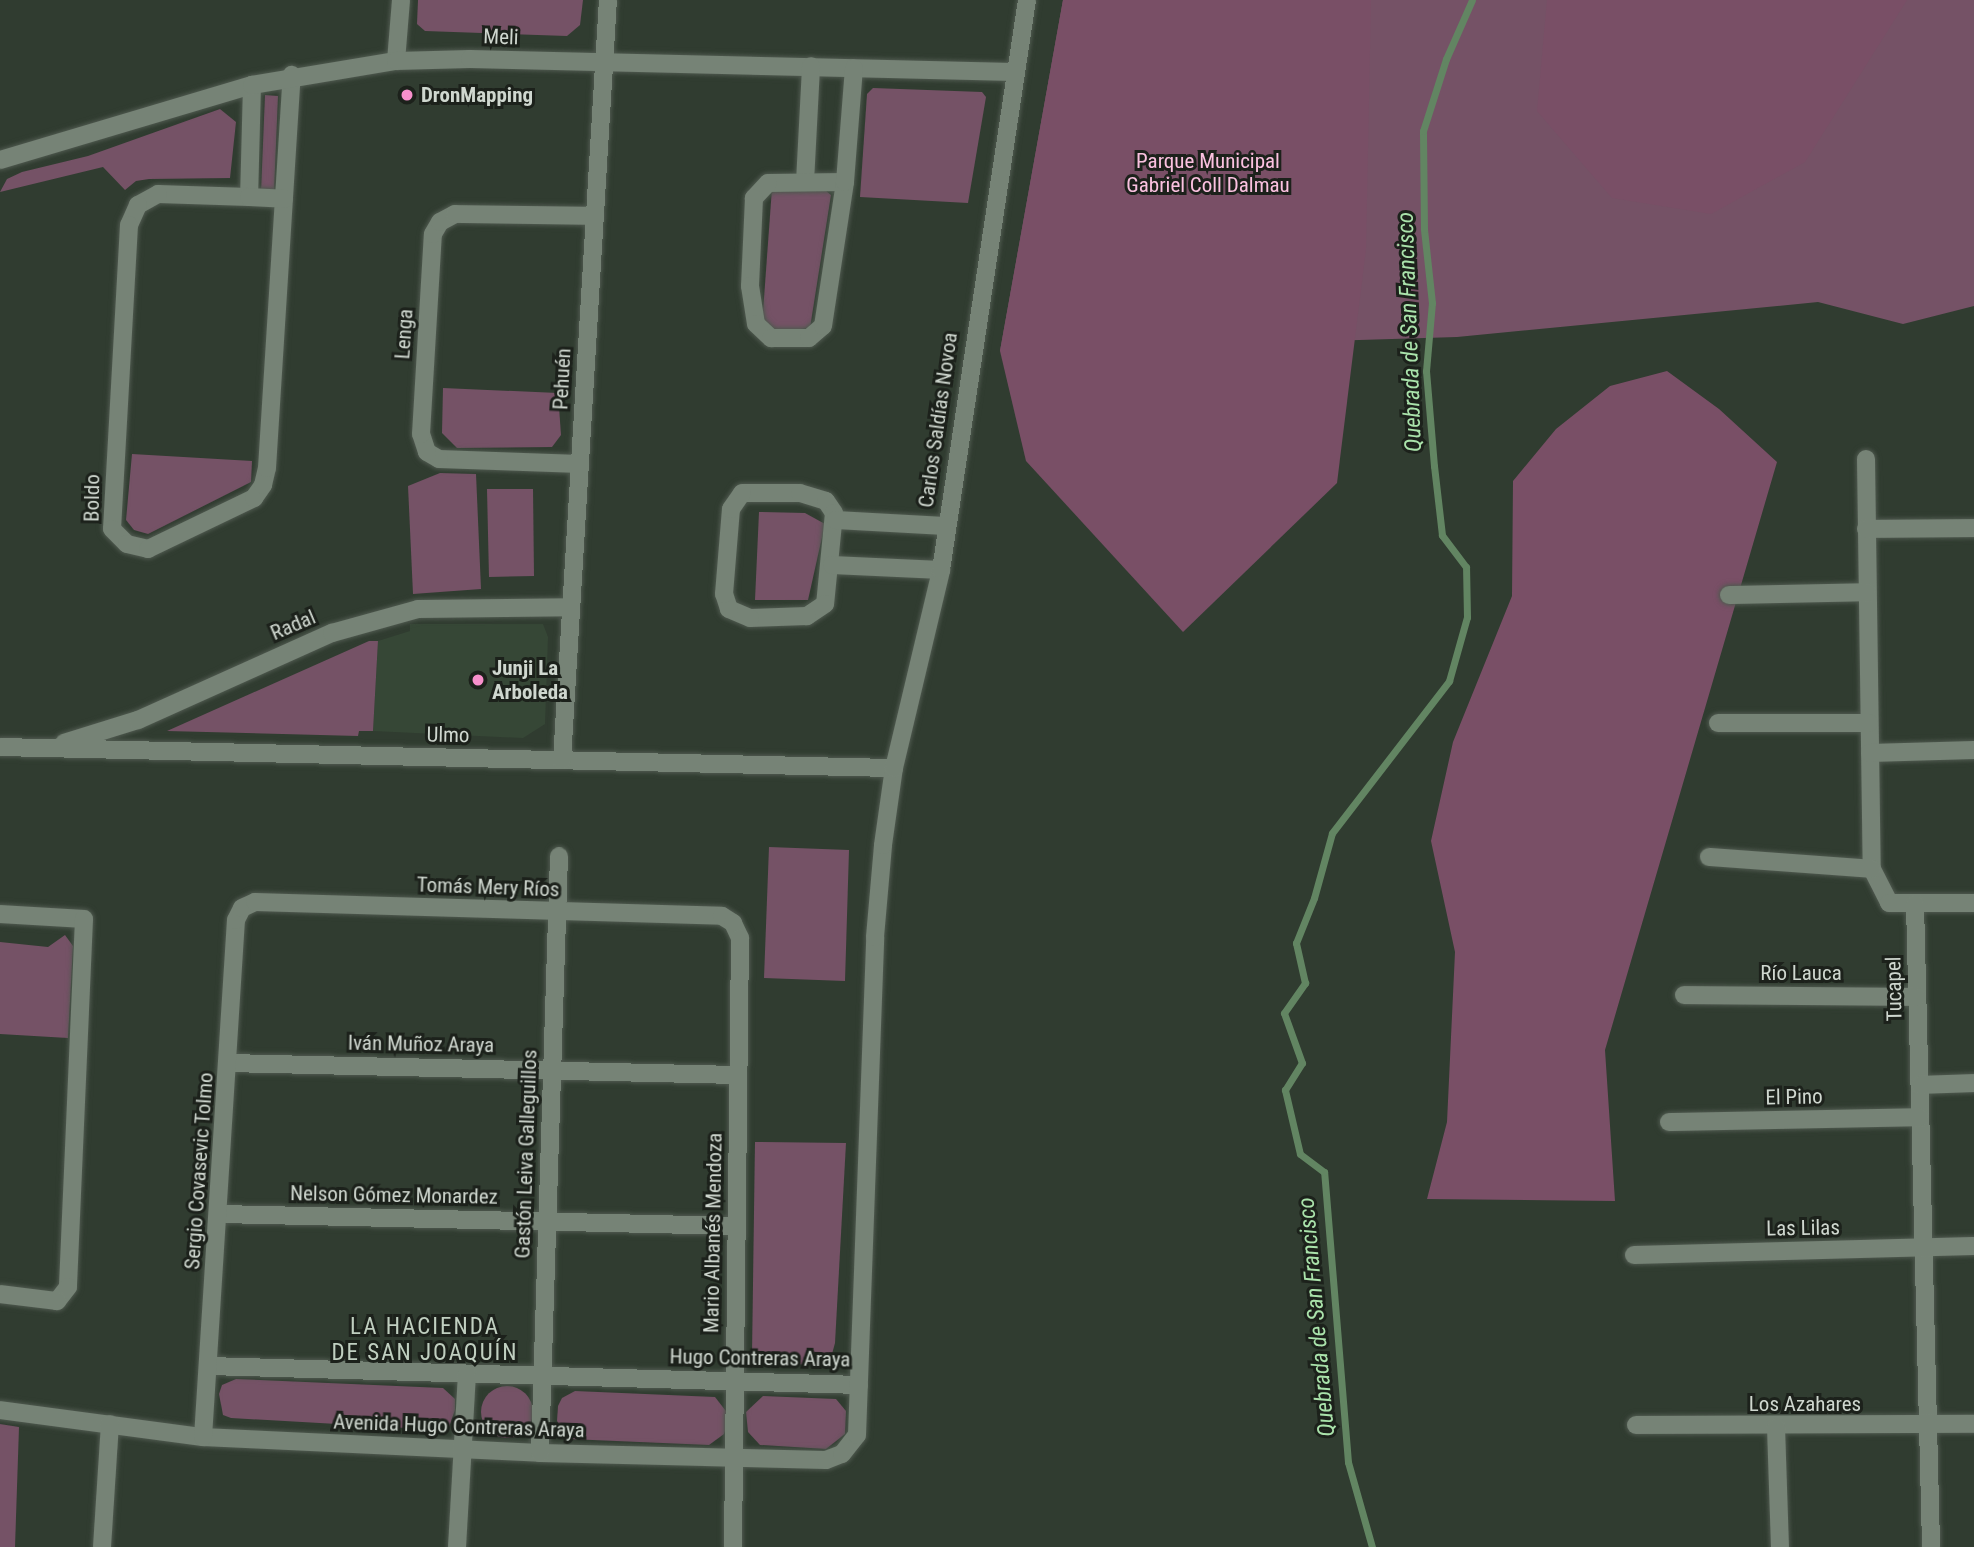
<!DOCTYPE html>
<html>
<head>
<meta charset="utf-8">
<style>
	body { margin:0 }
	#map { position:relative; width:1974px; height:1547px; overflow:hidden; background:#303c30; font-family:"Roboto Condensed",sans-serif }
	div>[style] { position:absolute }
	.built>* { inset:0; background:#364736 }
	.green>* { inset:0; background:#755266 }
	.round { border-radius:50% }
	.forest>* { inset:0; background:#794f66 }
	.stream>* { height:7px; margin:-3.5px; padding:0 3.5px; transform-origin:3.5px; border-radius:3.5px; background:#628562 }
	.roads { filter:drop-shadow(0 0 2px #4f594f) drop-shadow(0 0 2px #4f594f) }
	.minor>* { height:18px; margin:-9px; padding:0 9px; transform-origin:9px; border-radius:9px; background:#768376 }
	.dots>* { width:19px; height:19px; translate:-50% -50%; box-sizing:border-box; border:4px solid #1c211b; border-radius:50% }
	span { translate:-50% -50%; white-space:nowrap; text-align:center; line-height:1.15; -webkit-text-stroke:6px #1c211b; paint-order:stroke }
	.street-label { font-size:21px; color:#cfd7cf }
	.poi-label { font-size:21px; color:#cfd7cf; font-weight:700 }
	.left { translate:0 -50%; text-align:left }
	.park-label { font-size:21px; color:#fbc1e0 }
	.water-label { font-size:23px; color:#aae3ab; font-style:italic }
	.neighbourhood-label { font-size:23px; color:#c0cfc0; letter-spacing:2px }
</style>
</head>
<body>
<div id="map">
	<div class="built">
		<div style="clip-path:polygon(410px 624px,543px 624px,548px 637px,545px 724px,523px 738px,373px 731px,378px 641px,410px 631px)"></div>
	</div>
	<div class="green">
		<div style="clip-path:polygon(418px 0,583px 0,580px 25px,567px 36px,425px 31px,417px 24px)"></div>
		<div style="clip-path:polygon(1063px 0,1974px 0,1974px 306px,1903px 324px,1818px 302px,1457px 337px,1000px 351px)"></div>
		<div style="clip-path:polygon(873px 88px,982px 92px,986px 97px,968px 203px,860px 197px,867px 94px)"></div>
		<div style="clip-path:polygon(265px 95px,278px 96px,274px 192px,261px 192px)"></div>
		<div style="clip-path:polygon(220px 109px,236px 122px,230px 178px,149px 179px,136px 181px,125px 190px,103px 167px,0 192px,7px 179px,22px 172px,88px 156px)"></div>
		<div style="clip-path:polygon(820px 186px,831px 195px,810px 328px,774px 332px,764px 327px,763px 312px,772px 188px)"></div>
		<div style="clip-path:polygon(443px 388px,558px 393px,561px 435px,552px 447px,457px 448px,442px 433px)"></div>
		<div style="clip-path:polygon(132px 454px,252px 461px,251px 482px,148px 534px,134px 530px,126px 520px)"></div>
		<div style="clip-path:polygon(440px 473px,476px 474px,481px 589px,413px 594px,408px 486px)"></div>
		<div style="clip-path:polygon(487px 489px,533px 489px,534px 576px,489px 577px)"></div>
		<div style="clip-path:polygon(759px 512px,805px 513px,825px 524px,808px 600px,755px 600px)"></div>
		<div style="clip-path:polygon(369px 641px,378px 641px,373px 731px,359px 731px,358px 736px,167px 731px)"></div>
		<div style="clip-path:polygon(769px 847px,849px 850px,845px 981px,764px 978px)"></div>
		<div style="clip-path:polygon(65px 935px,73px 946px,68px 1038px,0 1034px,0 942px,48px 947px)"></div>
		<div style="clip-path:polygon(755px 1142px,846px 1143px,835px 1343px,832px 1354px,818px 1365px,760px 1363px,752px 1355px)"></div>
		<div style="clip-path:polygon(236px 1379px,443px 1388px,455px 1399px,455px 1410px,449px 1427px,442px 1430px,231px 1418px,223px 1415px,219px 1394px,222px 1385px)"></div>
		<div class="round" style="left:481px;top:1386px;width:52px;height:52px"></div>
		<div style="clip-path:polygon(575px 1391px,715px 1397px,729px 1415px,727px 1425px,724px 1434px,709px 1445px,569px 1439px,557px 1421px,558px 1406px,562px 1398px)"></div>
		<div style="clip-path:polygon(763px 1396px,836px 1399px,846px 1411px,845px 1434px,826px 1449px,760px 1445px,748px 1432px,746px 1412px)"></div>
		<div style="clip-path:polygon(0 1424px,19px 1427px,15px 1547px,0 1547px)"></div>
	</div>
	<div class="forest">
		<div style="clip-path:polygon(1063px 0,1371px 0,1366px 249px,1337px 483px,1183px 632px,1026px 461px,1000px 351px)"></div>
		<div style="clip-path:polygon(1547px 0,1907px 0,1805px 162px,1711px 214px,1612px 198px,1537px 111px)"></div>
		<div style="clip-path:polygon(1667px 371px,1719px 409px,1777px 462px,1605px 1050px,1615px 1201px,1427px 1199px,1447px 1122px,1455px 952px,1431px 841px,1453px 742px,1512px 596px,1513px 481px,1556px 429px,1610px 386px)"></div>
	</div>
	<div class="stream">
		<div style="left:1372px;top:1547px;width:88px;rotate:-105.8deg"></div>
		<div style="left:1348px;top:1462px;width:291px;rotate:-94.7deg"></div>
		<div style="left:1324px;top:1172px;width:30px;rotate:-143deg"></div>
		<div style="left:1300px;top:1154px;width:66px;rotate:-103.2deg"></div>
		<div style="left:1285px;top:1090px;width:32px;rotate:-58deg"></div>
		<div style="left:1302px;top:1063px;width:53px;rotate:-109.8deg"></div>
		<div style="left:1284px;top:1013px;width:37px;rotate:-55deg"></div>
		<div style="left:1305px;top:983px;width:41px;rotate:-102.7deg"></div>
		<div style="left:1296px;top:943px;width:48px;rotate:-68.2deg"></div>
		<div style="left:1314px;top:898px;width:67px;rotate:-74.5deg"></div>
		<div style="left:1332px;top:833px;width:192px;rotate:-52.4deg"></div>
		<div style="left:1449px;top:681px;width:66px;rotate:-74.3deg"></div>
		<div style="left:1467px;top:617px;width:50px;rotate:-91.1deg"></div>
		<div style="left:1466px;top:567px;width:40px;rotate:-127deg"></div>
		<div style="left:1442px;top:535px;width:69px;rotate:-96.6deg"></div>
		<div style="left:1434px;top:466px;width:95px;rotate:-94.8deg"></div>
		<div style="left:1426px;top:371px;width:68px;rotate:-85deg"></div>
		<div style="left:1432px;top:303px;width:74px;rotate:-96.2deg"></div>
		<div style="left:1424px;top:229px;width:98px;rotate:-90.6deg"></div>
		<div style="left:1423px;top:131px;width:76px;rotate:-72.3deg"></div>
		<div style="left:1446px;top:59px;width:64px;rotate:-66.2deg"></div>
	</div>
	<div class="roads">
		<div class="minor">
			<div style="left:396px;top:61px;width:61px;rotate:-85.3deg"></div>
			<div style="left:252px;top:85px;width:112px;rotate:91.5deg"></div>
			<div style="left:249px;top:197px;width:91px;rotate:-178.1deg"></div>
			<div style="left:158px;top:194px;width:23px;rotate:151deg"></div>
			<div style="left:138px;top:205px;width:22px;rotate:114deg"></div>
			<div style="left:129px;top:225px;width:304px;rotate:93.2deg"></div>
			<div style="left:112px;top:529px;width:21px;rotate:45deg"></div>
			<div style="left:127px;top:544px;width:22px;rotate:13deg"></div>
			<div style="left:148px;top:549px;width:118px;rotate:-25.7deg"></div>
			<div style="left:254px;top:498px;width:16px;rotate:-55deg"></div>
			<div style="left:263px;top:485px;width:17px;rotate:-77deg"></div>
			<div style="left:267px;top:468px;width:394px;rotate:-86.4deg"></div>
			<div style="left:0;top:160px;width:263px;rotate:-16.6deg"></div>
			<div style="left:252px;top:85px;width:146px;rotate:-9.5deg"></div>
			<div style="left:396px;top:61px;width:74px;rotate:-1.5deg"></div>
			<div style="left:470px;top:59px;width:544px;rotate:1.37deg"></div>
			<div style="left:805px;top:182px;width:116px;rotate:-87deg"></div>
			<div style="left:845px;top:182px;width:77px;rotate:179.3deg"></div>
			<div style="left:768px;top:183px;width:21px;rotate:133deg"></div>
			<div style="left:754px;top:198px;width:88px;rotate:92.6deg"></div>
			<div style="left:750px;top:286px;width:38px;rotate:81deg"></div>
			<div style="left:756px;top:324px;width:21px;rotate:43deg"></div>
			<div style="left:771px;top:338px;width:38px"></div>
			<div style="left:809px;top:338px;width:18px;rotate:-41deg"></div>
			<div style="left:823px;top:326px;width:146px;rotate:-81.3deg"></div>
			<div style="left:845px;top:182px;width:114px;rotate:-85.5deg"></div>
			<div style="left:249px;top:197px;width:35px;rotate:3deg"></div>
			<div style="left:1866px;top:459px;width:410px;rotate:89.2deg"></div>
			<div style="left:1872px;top:869px;width:38px;rotate:63deg"></div>
			<div style="left:1889px;top:903px;width:85px"></div>
			<div style="left:580px;top:464px;width:141px;rotate:-178deg"></div>
			<div style="left:439px;top:459px;width:14px;rotate:-150deg"></div>
			<div style="left:427px;top:452px;width:19px;rotate:-108deg"></div>
			<div style="left:421px;top:434px;width:200px;rotate:-86.6deg"></div>
			<div style="left:433px;top:234px;width:14px;rotate:-60deg"></div>
			<div style="left:440px;top:222px;width:17px;rotate:-28deg"></div>
			<div style="left:455px;top:214px;width:140px;rotate:0.8deg"></div>
			<div style="left:742px;top:493px;width:58px"></div>
			<div style="left:800px;top:493px;width:27px;rotate:17deg"></div>
			<div style="left:826px;top:501px;width:14px;rotate:56deg"></div>
			<div style="left:834px;top:513px;width:91px;rotate:95.6deg"></div>
			<div style="left:825px;top:604px;width:22px;rotate:146deg"></div>
			<div style="left:807px;top:616px;width:57px;rotate:178deg"></div>
			<div style="left:750px;top:618px;width:23px;rotate:-157deg"></div>
			<div style="left:729px;top:609px;width:16px;rotate:-108deg"></div>
			<div style="left:724px;top:594px;width:85px;rotate:-85.3deg"></div>
			<div style="left:731px;top:509px;width:19px;rotate:-55deg"></div>
			<div style="left:836px;top:520px;width:109px;rotate:3.2deg"></div>
			<div style="left:1866px;top:529px;width:108px;rotate:-0.5deg"></div>
			<div style="left:832px;top:565px;width:109px;rotate:2.6deg"></div>
			<div style="left:1729px;top:595px;width:138px;rotate:-1.2deg"></div>
			<div style="left:1718px;top:723px;width:151px"></div>
			<div style="left:64px;top:743px;width:77px;rotate:-17.3deg"></div>
			<div style="left:138px;top:720px;width:213px;rotate:-24.2deg"></div>
			<div style="left:332px;top:633px;width:89px;rotate:-15.6deg"></div>
			<div style="left:418px;top:609px;width:153px;rotate:-0.7deg"></div>
			<div style="left:0;top:747px;width:894px;rotate:1.35deg"></div>
			<div style="left:1870px;top:753px;width:104px;rotate:-1.7deg"></div>
			<div style="left:562px;top:760px;width:761px;rotate:-86.54deg"></div>
			<div style="left:1709px;top:857px;width:163px;rotate:4.2deg"></div>
			<div style="left:1915px;top:904px;width:643px;rotate:88.57deg"></div>
			<div style="left:0;top:914px;width:84px;rotate:3.4deg"></div>
			<div style="left:84px;top:919px;width:368px;rotate:92.5deg"></div>
			<div style="left:68px;top:1287px;width:18px;rotate:128deg"></div>
			<div style="left:57px;top:1301px;width:57px;rotate:-173deg"></div>
			<div style="left:1684px;top:995px;width:233px;rotate:0.5deg"></div>
			<div style="left:228px;top:1063px;width:510px;rotate:1.35deg"></div>
			<div style="left:1920px;top:1085px;width:54px;rotate:-2.1deg"></div>
			<div style="left:1669px;top:1122px;width:251px;rotate:-1.1deg"></div>
			<div style="left:220px;top:1214px;width:515px;rotate:1.33deg"></div>
			<div style="left:1634px;top:1255px;width:340px;rotate:-1.5deg"></div>
			<div style="left:208px;top:1366px;width:651px;rotate:1.67deg"></div>
			<div style="left:0;top:1410px;width:205px;rotate:7.6deg"></div>
			<div style="left:203px;top:1437px;width:337px;rotate:2.7deg"></div>
			<div style="left:540px;top:1453px;width:286px;rotate:1.4deg"></div>
			<div style="left:826px;top:1460px;width:17px;rotate:-21deg"></div>
			<div style="left:842px;top:1454px;width:24px;rotate:-52deg"></div>
			<div style="left:857px;top:1435px;width:498px;rotate:-87.9deg"></div>
			<div style="left:875px;top:937px;width:92px;rotate:-85deg"></div>
			<div style="left:883px;top:845px;width:78px;rotate:-81.9deg"></div>
			<div style="left:894px;top:768px;width:204px;rotate:-76.6deg"></div>
			<div style="left:941px;top:570px;width:576px;rotate:-81.42deg"></div>
			<div style="left:1636px;top:1425px;width:338px;rotate:-0.2deg"></div>
			<div style="left:1776px;top:1427px;width:120px;rotate:88.1deg"></div>
			<div style="left:203px;top:1437px;width:518px;rotate:-86.35deg"></div>
			<div style="left:236px;top:920px;width:13px;rotate:-63deg"></div>
			<div style="left:242px;top:908px;width:14px;rotate:-25deg"></div>
			<div style="left:255px;top:902px;width:467px;rotate:1.7deg"></div>
			<div style="left:722px;top:916px;width:13px;rotate:32deg"></div>
			<div style="left:733px;top:923px;width:17px;rotate:65deg"></div>
			<div style="left:740px;top:938px;width:609px;rotate:90.66deg"></div>
			<div style="left:540px;top:1453px;width:597px;rotate:-88.18deg"></div>
			<div style="left:102px;top:1547px;width:123px;rotate:-86.3deg"></div>
			<div style="left:457px;top:1547px;width:173px;rotate:-86.7deg"></div>
		</div>
	</div>
	<div class="dots">
		<div style="left:407px;top:95px;background:#f890cc"></div>
		<div style="left:478px;top:680px;background:#f890cc"></div>
	</div>
	<div class="street-label">
		<span style="left:501px;top:37px;rotate:2deg">Meli</span>
		<span style="left:404px;top:334px;rotate:-86deg">Lenga</span>
		<span style="left:562px;top:379px;rotate:-87deg">Pehuén</span>
		<span style="left:938px;top:420px;rotate:-82deg">Carlos Saldías Novoa</span>
		<span style="left:92px;top:498px;rotate:-89deg">Boldo</span>
		<span style="left:293px;top:625px;rotate:-23deg">Radal</span>
		<span style="left:448px;top:735px;rotate:1deg">Ulmo</span>
		<span style="left:488px;top:887px;rotate:2deg">Tomás Mery Ríos</span>
		<span style="left:1801px;top:973px">Río Lauca</span>
		<span style="left:1894px;top:989px;rotate:-91deg">Tucapel</span>
		<span style="left:421px;top:1044px;rotate:1deg">Iván Muñoz Araya</span>
		<span style="left:1794px;top:1097px;rotate:-1deg">El Pino</span>
		<span style="left:526px;top:1154px;rotate:-88deg">Gastón Leiva Galleguillos</span>
		<span style="left:199px;top:1171px;rotate:-86deg">Sergio Covasevic Tolmo</span>
		<span style="left:394px;top:1195px;rotate:1deg">Nelson Gómez Monardez</span>
		<span style="left:1803px;top:1228px;rotate:-1deg">Las Lilas</span>
		<span style="left:713px;top:1233px;rotate:-89deg">Mario Albanés Mendoza</span>
		<span style="left:760px;top:1358px;rotate:1deg">Hugo Contreras Araya</span>
		<span style="left:1805px;top:1404px">Los Azahares</span>
		<span style="left:459px;top:1426px;rotate:2deg">Avenida Hugo Contreras Araya</span>
	</div>
	<div class="poi-label">
		<span class="left" style="left:421px;top:95px">DronMapping</span>
		<span class="left" style="left:492px;top:680px">Junji La<br>Arboleda</span>
	</div>
	<div class="park-label">
		<span style="left:1208px;top:173px">Parque Municipal<br>Gabriel Coll Dalmau</span>
	</div>
	<div class="water-label">
		<span style="left:1410px;top:332px;rotate:-92deg">Quebrada de San Francisco</span>
		<span style="left:1317px;top:1317px;rotate:-95deg">Quebrada de San Francisco</span>
	</div>
	<div class="neighbourhood-label">
		<span style="left:425px;top:1340px">LA HACIENDA<br>DE SAN JOAQUÍN</span>
	</div>
</div>
</body>
</html>
